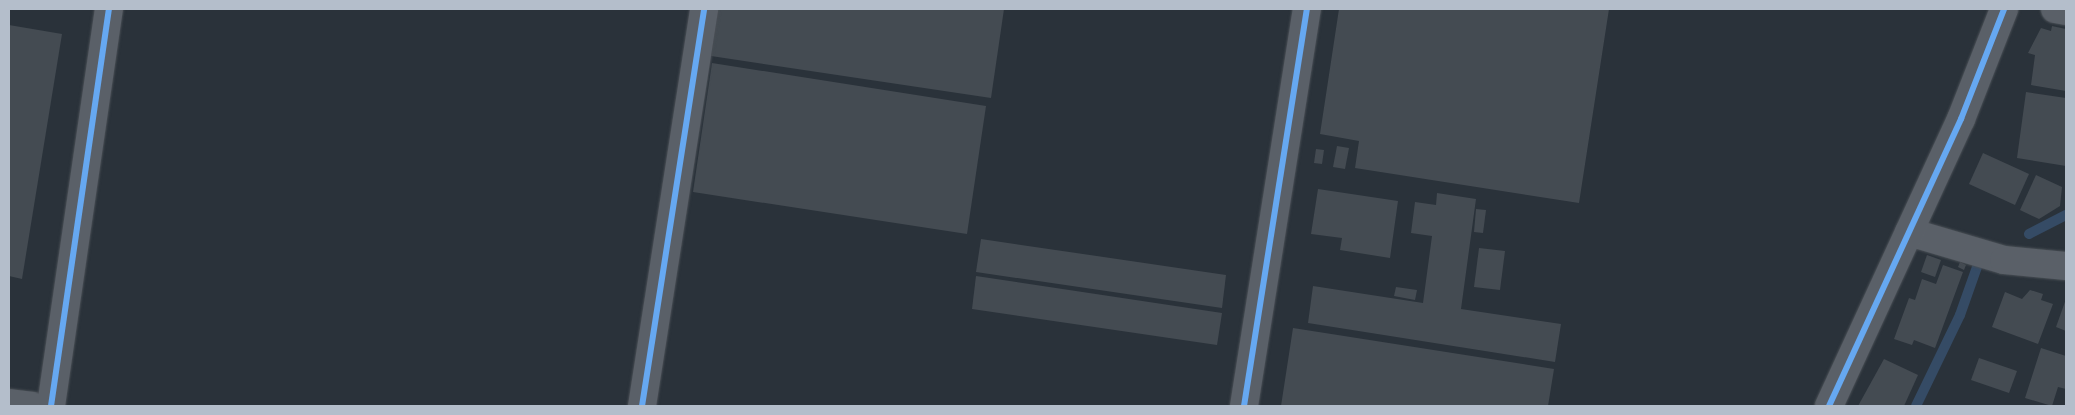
<!DOCTYPE html>
<html>
<head>
<meta charset="utf-8">
<style>
	body { margin:0 }
	#map { position:relative; width:2075px; height:415px; overflow:hidden; background:#2a323a; font-family:"DM Sans",sans-serif }
	div>[style] { position:absolute }
	.stream>* { height:10px; margin:-5px; padding:0 5px; transform-origin:5px; border-radius:5px; background:#354b65 }
	.building>* { inset:0; background:#444b52 }
	.roads { filter:drop-shadow(0 0 1px #484e54) drop-shadow(0 0 1px #484e54) }
	.minor>* { height:28px; margin:-14px; padding:0 14px; transform-origin:14px; border-radius:14px; background:#5a6068 }
	.tertiary>* { height:28px; margin:-14px; padding:0 14px; transform-origin:14px; border-radius:14px; background:#5a6068 }
	.cycleway>* { height:6px; margin:-3px; padding:0 3px; transform-origin:3px; border-radius:3px; background:#66a8f1 }
	span { translate:-50% -50%; white-space:nowrap; text-align:center; line-height:1.15; -webkit-text-stroke:4px #1c2836; paint-order:stroke }
	.frame { position:absolute; inset:0; border:10px solid #b4becb; pointer-events:none }
</style>
</head>
<body>
<div id="map">
	<div class="stream">
		<div style="left:2029px;top:234px;width:42px;rotate:-27.2deg"></div>
		<div style="left:1916px;top:406px;width:101px;rotate:-64.2deg"></div>
		<div style="left:1960px;top:315px;width:51px;rotate:-70.5deg"></div>
	</div>
	<div class="building">
		<div style="clip-path:polygon(718px 9px,1004px 9px,991px 98px,711px 56px)"></div>
		<div style="clip-path:polygon(1339px 9px,1609px 9px,1579px 203px,1355px 168px,1359px 141px,1320px 134px)"></div>
		<div style="clip-path:polygon(9px 25px,62px 34px,22px 279px,9px 276px)"></div>
		<div style="clip-path:polygon(2052px 26px,2066px 29px,2066px 91px,2031px 85px,2035px 55px,2028px 53px,2041px 28px,2051px 31px)"></div>
		<div style="clip-path:polygon(712px 63px,986px 106px,967px 234px,693px 192px)"></div>
		<div style="clip-path:polygon(2026px 92px,2066px 98px,2066px 166px,2017px 158px)"></div>
		<div style="clip-path:polygon(1337px 146px,1349px 148px,1345px 169px,1333px 167px)"></div>
		<div style="clip-path:polygon(1316px 149px,1324px 150px,1322px 164px,1314px 163px)"></div>
		<div style="clip-path:polygon(1983px 153px,2029px 174px,2015px 205px,1969px 184px)"></div>
		<div style="clip-path:polygon(2036px 175px,2062px 187px,2060px 206px,2039px 219px,2020px 210px)"></div>
		<div style="clip-path:polygon(1318px 189px,1398px 201px,1390px 258px,1340px 250px,1342px 238px,1311px 234px)"></div>
		<div style="clip-path:polygon(1437px 193px,1476px 199px,1461px 309px,1561px 324px,1555px 362px,1308px 323px,1313px 286px,1423px 303px,1432px 236px,1411px 233px,1415px 202px,1436px 205px)"></div>
		<div style="clip-path:polygon(1476px 209px,1486px 210px,1483px 233px,1474px 232px)"></div>
		<div style="clip-path:polygon(981px 239px,1226px 275px,1222px 308px,976px 272px)"></div>
		<div style="clip-path:polygon(1479px 248px,1505px 251px,1500px 290px,1474px 287px)"></div>
		<div style="clip-path:polygon(1927px 255px,1941px 260px,1935px 277px,1921px 272px)"></div>
		<div style="clip-path:polygon(1960px 262px,1966px 265px,1964px 270px,1958px 267px)"></div>
		<div style="clip-path:polygon(1943px 265px,1963px 272px,1935px 348px,1914px 340px,1912px 345px,1894px 339px,1909px 298px,1915px 300px,1922px 279px,1936px 284px)"></div>
		<div style="clip-path:polygon(976px 276px,1222px 313px,1217px 345px,972px 309px)"></div>
		<div style="clip-path:polygon(1396px 287px,1417px 290px,1415px 300px,1394px 296px)"></div>
		<div style="clip-path:polygon(2030px 290px,2043px 294px,2041px 300px,2053px 304px,2038px 344px,1992px 327px,2005px 292px,2022px 299px)"></div>
		<div style="clip-path:polygon(2066px 299px,2066px 331px,2056px 327px)"></div>
		<div style="clip-path:polygon(1293px 328px,1554px 369px,1548px 406px,1281px 406px)"></div>
		<div style="clip-path:polygon(2041px 348px,2066px 356px,2066px 389px,2058px 387px,2052px 406px,2025px 398px)"></div>
		<div style="clip-path:polygon(1979px 358px,2017px 371px,2009px 393px,1971px 380px)"></div>
		<div style="clip-path:polygon(1884px 359px,1918px 375px,1904px 406px,1858px 406px)"></div>
	</div>
	<div class="roads">
		<div class="minor">
			<div style="left:2055px;top:9px;width:11px;rotate:10deg"></div>
			<div style="left:1909px;top:232px;width:99px;rotate:16.4deg"></div>
			<div style="left:2004px;top:260px;width:62px;rotate:5.5deg"></div>
			<div style="left:9px;top:403px;width:23px;rotate:7deg"></div>
			<div style="left:642px;top:406px;width:402px;rotate:-81.1deg"></div>
			<div style="left:1829px;top:406px;width:316px;rotate:-65.3deg"></div>
			<div style="left:1961px;top:119px;width:118px;rotate:-68.6deg"></div>
		</div>
		<div class="tertiary">
			<div style="left:51px;top:406px;width:401px;rotate:-81.7deg"></div>
			<div style="left:1244px;top:406px;width:402px;rotate:-81deg"></div>
		</div>
	</div>
	<div class="cycleway">
		<div style="left:51px;top:406px;width:401px;rotate:-81.7deg"></div>
		<div style="left:642px;top:406px;width:402px;rotate:-81.1deg"></div>
		<div style="left:1244px;top:406px;width:402px;rotate:-81deg"></div>
		<div style="left:1829px;top:406px;width:316px;rotate:-65.3deg"></div>
		<div style="left:1961px;top:119px;width:118px;rotate:-68.6deg"></div>
	</div>
	<div class="frame"></div>
</div>
</body>
</html>
